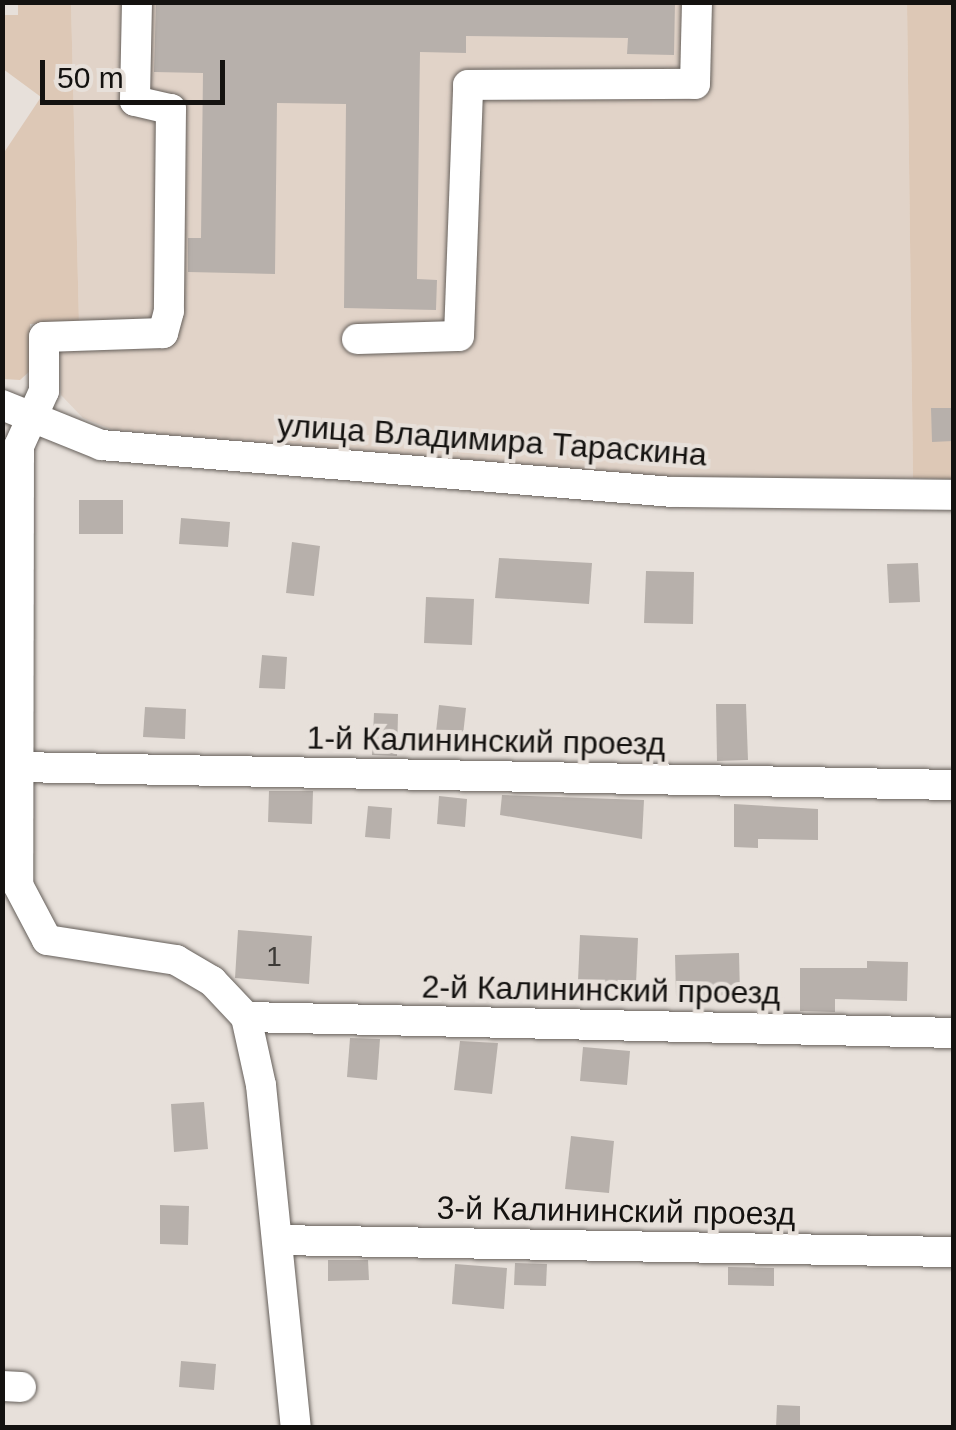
<!DOCTYPE html>
<html>
<head>
<meta charset="utf-8">
<style>
	body { margin:0 }
	#map { position:relative; width:956px; height:1430px; overflow:hidden; background:#e7e0da; font-family:Arial,sans-serif }
	div>[style] { position:absolute }
	.built>* { inset:0; background:#e1d3c8 }
	.green>* { inset:0; background:#ddc8b6 }
	.building>* { inset:0; background:#b7b0ab }
	.roads { filter:drop-shadow(0 0 2px #655f5a) drop-shadow(0 0 2px #655f5a) }
	.minor>* { height:30px; margin:-15px; padding:0 15px; transform-origin:15px; border-radius:15px; background:#fff }
	span { translate:-50% -50%; white-space:nowrap; text-align:center; line-height:1.15; -webkit-text-stroke:8px #e7e0da; paint-order:stroke }
	.number-label { font-size:28px; color:#3d3a37 }
	.number-label span { -webkit-text-stroke-width:0 }
	.street-label { font-size:32px; color:#141210 }
	.frame { position:absolute; inset:0; border:5px solid #141210; pointer-events:none }
	.scale { position:absolute; left:40px; top:60px; width:185px; height:45px; box-sizing:border-box; border:5px solid #141210; border-top:0; padding-left:12px; font-size:30px; line-height:35px; white-space:nowrap; color:#141210; -webkit-text-stroke:8px #e7e0da; paint-order:stroke }
</style>
</head>
<body>
<div id="map">
	<div class="built">
		<div style="clip-path:polygon(71px 3px,907px 3px,913px 478px,674px 480px,113px 430px,83px 418px,61px 395px,60px 349px,79px 322px)"></div>
	</div>
	<div class="green">
		<div style="clip-path:polygon(18px 3px,71px 3px,79px 322px,30px 324px,31px 370px,20px 380px,3px 379px,3px 154px,41px 97px,3px 69px,3px 15px,18px 15px)"></div>
		<div style="clip-path:polygon(907px 3px,953px 3px,953px 479px,913px 478px)"></div>
	</div>
	<div class="building">
		<div style="clip-path:polygon(156px 2px,675px 2px,674px 55px,627px 54px,628px 38px,466px 36px,466px 53px,420px 52px,417px 279px,437px 280px,436px 310px,344px 308px,346px 104px,277px 103px,275px 274px,188px 272px,188px 238px,201px 238px,203px 73px,154px 72px)"></div>
		<div style="clip-path:polygon(931px 408px,952px 408px,953px 441px,932px 442px)"></div>
		<div style="clip-path:polygon(79px 500px,123px 500px,123px 534px,79px 534px)"></div>
		<div style="clip-path:polygon(181px 518px,230px 522px,228px 547px,179px 544px)"></div>
		<div style="clip-path:polygon(292px 542px,320px 546px,314px 596px,286px 593px)"></div>
		<div style="clip-path:polygon(499px 558px,592px 563px,589px 604px,495px 598px)"></div>
		<div style="clip-path:polygon(918px 563px,920px 602px,889px 603px,887px 564px)"></div>
		<div style="clip-path:polygon(646px 571px,694px 572px,693px 624px,644px 623px)"></div>
		<div style="clip-path:polygon(426px 597px,474px 599px,472px 645px,424px 643px)"></div>
		<div style="clip-path:polygon(262px 655px,287px 657px,285px 689px,259px 688px)"></div>
		<div style="clip-path:polygon(716px 704px,746px 704px,748px 760px,717px 761px)"></div>
		<div style="clip-path:polygon(439px 705px,466px 708px,461px 753px,434px 750px)"></div>
		<div style="clip-path:polygon(145px 707px,186px 709px,185px 739px,143px 737px)"></div>
		<div style="clip-path:polygon(374px 713px,398px 714px,397px 756px,372px 755px)"></div>
		<div style="clip-path:polygon(269px 791px,313px 791px,312px 824px,268px 822px)"></div>
		<div style="clip-path:polygon(502px 795px,644px 800px,642px 839px,500px 815px)"></div>
		<div style="clip-path:polygon(439px 796px,467px 799px,465px 827px,437px 824px)"></div>
		<div style="clip-path:polygon(734px 804px,818px 809px,818px 840px,758px 839px,758px 848px,734px 847px)"></div>
		<div style="clip-path:polygon(368px 806px,392px 808px,390px 839px,365px 837px)"></div>
		<div style="clip-path:polygon(238px 930px,312px 936px,309px 984px,235px 978px)"></div>
		<div style="clip-path:polygon(580px 935px,638px 938px,636px 984px,578px 981px)"></div>
		<div style="clip-path:polygon(739px 953px,740px 995px,676px 996px,675px 955px)"></div>
		<div style="clip-path:polygon(867px 961px,908px 962px,907px 1001px,835px 999px,835px 1012px,800px 1011px,800px 968px,867px 968px)"></div>
		<div style="clip-path:polygon(350px 1038px,380px 1039px,377px 1080px,347px 1077px)"></div>
		<div style="clip-path:polygon(460px 1041px,498px 1043px,492px 1094px,454px 1090px)"></div>
		<div style="clip-path:polygon(583px 1047px,630px 1051px,627px 1085px,580px 1081px)"></div>
		<div style="clip-path:polygon(204px 1102px,208px 1149px,174px 1152px,171px 1104px)"></div>
		<div style="clip-path:polygon(571px 1136px,614px 1141px,609px 1193px,565px 1189px)"></div>
		<div style="clip-path:polygon(160px 1205px,189px 1206px,188px 1245px,160px 1244px)"></div>
		<div style="clip-path:polygon(328px 1260px,368px 1260px,369px 1280px,328px 1281px)"></div>
		<div style="clip-path:polygon(515px 1263px,547px 1264px,546px 1286px,514px 1285px)"></div>
		<div style="clip-path:polygon(455px 1264px,507px 1268px,504px 1309px,452px 1304px)"></div>
		<div style="clip-path:polygon(728px 1267px,774px 1268px,774px 1286px,728px 1285px)"></div>
		<div style="clip-path:polygon(181px 1361px,216px 1364px,214px 1390px,179px 1387px)"></div>
		<div style="clip-path:polygon(777px 1405px,800px 1406px,800px 1428px,776px 1428px)"></div>
	</div>
	<div class="roads">
		<div class="minor">
			<div style="left:137px;top:2px;width:99px;rotate:91.2deg"></div>
			<div style="left:135px;top:101px;width:37px;rotate:13deg"></div>
			<div style="left:171px;top:109px;width:202px;rotate:90.6deg"></div>
			<div style="left:169px;top:311px;width:23px;rotate:105deg"></div>
			<div style="left:163px;top:333px;width:119px;rotate:178.1deg"></div>
			<div style="left:44px;top:337px;width:54px;rotate:90deg"></div>
			<div style="left:44px;top:391px;width:60px;rotate:114.4deg"></div>
			<div style="left:19px;top:446px;width:439px;rotate:90.1deg"></div>
			<div style="left:18px;top:885px;width:62px;rotate:62.2deg"></div>
			<div style="left:47px;top:940px;width:131px;rotate:8.8deg"></div>
			<div style="left:176px;top:960px;width:42px;rotate:30.3deg"></div>
			<div style="left:212px;top:981px;width:50px;rotate:46.6deg"></div>
			<div style="left:246px;top:1017px;width:70px;rotate:77.6deg"></div>
			<div style="left:261px;top:1085px;width:345px;rotate:84.2deg"></div>
			<div style="left:357px;top:339px;width:102px;rotate:-1.7deg"></div>
			<div style="left:459px;top:336px;width:251px;rotate:-87.9deg"></div>
			<div style="left:468px;top:85px;width:227px;rotate:-0.3deg"></div>
			<div style="left:695px;top:84px;width:82px;rotate:-88.6deg"></div>
			<div style="left:2px;top:405px;width:107px;rotate:22deg"></div>
			<div style="left:101px;top:445px;width:574px;rotate:4.7deg"></div>
			<div style="left:673px;top:492px;width:281px;rotate:0.6deg"></div>
			<div style="left:17px;top:767px;width:937px;rotate:1.1deg"></div>
			<div style="left:246px;top:1017px;width:708px;rotate:1.29deg"></div>
			<div style="left:277px;top:1240px;width:677px;rotate:1.02deg"></div>
			<div style="left:2px;top:1386px;width:19px;rotate:3deg"></div>
		</div>
	</div>
	<div class="number-label">
		<span style="left:274px;top:957px">1</span>
	</div>
	<div class="street-label">
		<span style="left:492px;top:440px;rotate:4deg">улица Владимира Тараскина</span>
		<span style="left:486px;top:741px;rotate:1deg">1-й Калининский проезд</span>
		<span style="left:601px;top:990px;rotate:1deg">2-й Калининский проезд</span>
		<span style="left:616px;top:1211px;rotate:1deg">3-й Калининский проезд</span>
	</div>
	<div class="frame"></div>
	<div class="scale">50 m</div>
</div>
</body>
</html>
